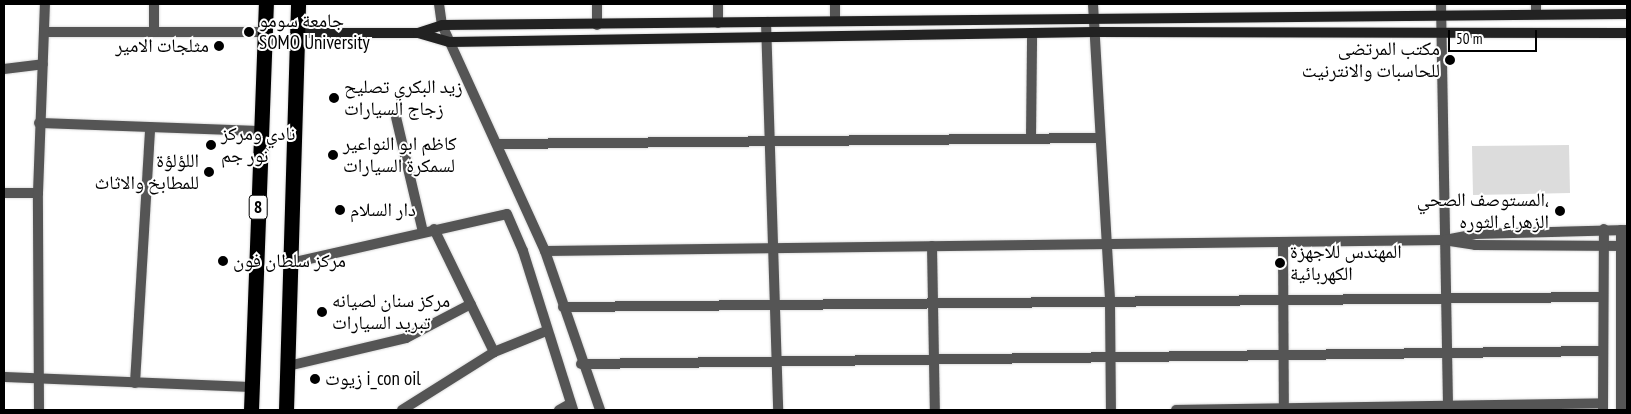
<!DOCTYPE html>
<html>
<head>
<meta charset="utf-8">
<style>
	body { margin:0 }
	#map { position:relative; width:1631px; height:414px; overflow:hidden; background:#fff; font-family:"PT Sans Narrow","Noto Naskh Arabic",sans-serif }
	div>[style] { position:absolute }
	.green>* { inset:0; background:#dcdcdc }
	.roads { filter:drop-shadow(0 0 1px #dbdbdb) drop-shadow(0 0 1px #dbdbdb) }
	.street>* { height:10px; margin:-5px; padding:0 5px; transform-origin:5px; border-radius:5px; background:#555 }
	.secondary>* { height:10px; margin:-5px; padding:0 5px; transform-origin:5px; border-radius:5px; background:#222 }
	.highway>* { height:15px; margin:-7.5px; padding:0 7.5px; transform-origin:7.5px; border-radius:7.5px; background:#000 }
	.dots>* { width:14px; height:14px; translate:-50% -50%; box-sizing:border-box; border:2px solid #fff; border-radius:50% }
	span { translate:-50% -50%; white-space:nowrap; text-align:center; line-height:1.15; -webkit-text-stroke:4px #fff; paint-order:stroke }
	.shield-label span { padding:1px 4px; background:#fff; border:1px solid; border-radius:4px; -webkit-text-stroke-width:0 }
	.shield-label { font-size:18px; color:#000; font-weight:700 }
	.poi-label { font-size:19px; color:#000 }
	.left { translate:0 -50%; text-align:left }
	.right { translate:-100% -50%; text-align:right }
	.frame { position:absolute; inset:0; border:5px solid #000; pointer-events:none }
	.scale { position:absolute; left:1448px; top:30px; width:89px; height:22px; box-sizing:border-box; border:2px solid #000; border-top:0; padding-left:6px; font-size:15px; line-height:18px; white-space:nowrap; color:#000; -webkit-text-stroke:4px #fff; paint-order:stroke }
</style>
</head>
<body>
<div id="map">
	<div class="green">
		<div style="clip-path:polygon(1569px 145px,1570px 193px,1473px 195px,1472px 146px)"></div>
	</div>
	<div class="roads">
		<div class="street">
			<div style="left:439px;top:4px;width:21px;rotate:82deg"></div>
			<div style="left:442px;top:25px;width:248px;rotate:65.5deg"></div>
			<div style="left:545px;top:251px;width:168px;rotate:70.9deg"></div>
			<div style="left:718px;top:4px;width:19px;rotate:90deg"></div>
			<div style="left:835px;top:4px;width:16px;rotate:90deg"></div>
			<div style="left:1093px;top:4px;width:298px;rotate:86.7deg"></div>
			<div style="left:1110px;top:302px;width:108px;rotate:89.5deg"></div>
			<div style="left:1441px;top:4px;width:406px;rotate:89deg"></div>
			<div style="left:1536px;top:13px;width:9px;rotate:-90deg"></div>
			<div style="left:766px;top:22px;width:388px;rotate:88.2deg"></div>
			<div style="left:597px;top:25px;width:21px;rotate:-90deg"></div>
			<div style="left:45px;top:32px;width:220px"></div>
			<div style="left:154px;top:32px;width:28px;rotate:-90deg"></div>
			<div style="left:4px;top:69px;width:39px;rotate:-7deg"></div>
			<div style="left:396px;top:117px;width:118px;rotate:76.8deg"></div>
			<div style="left:39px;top:123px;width:222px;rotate:2.1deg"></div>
			<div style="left:1031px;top:138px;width:104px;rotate:-89.4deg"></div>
			<div style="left:498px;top:144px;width:600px;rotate:-0.57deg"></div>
			<div style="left:4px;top:193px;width:34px"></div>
			<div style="left:434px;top:229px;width:137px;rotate:64deg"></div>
			<div style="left:1450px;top:241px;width:25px;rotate:9deg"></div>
			<div style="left:1475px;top:245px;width:152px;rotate:0.4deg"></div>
			<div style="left:1283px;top:243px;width:167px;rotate:89.7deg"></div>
			<div style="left:932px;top:246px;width:164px;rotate:89deg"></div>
			<div style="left:545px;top:251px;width:900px;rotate:-0.7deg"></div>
			<div style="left:1445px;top:240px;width:31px;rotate:-11deg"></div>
			<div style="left:1475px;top:234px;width:152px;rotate:-1.5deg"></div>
			<div style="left:291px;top:263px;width:221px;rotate:-12.8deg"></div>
			<div style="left:507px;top:214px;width:40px;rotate:66.6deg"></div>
			<div style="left:523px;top:251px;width:167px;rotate:72.5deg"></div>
			<div style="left:563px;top:307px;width:1039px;rotate:-0.55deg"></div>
			<div style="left:581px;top:364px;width:1022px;rotate:-0.73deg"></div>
			<div style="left:288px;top:366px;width:121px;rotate:-13.3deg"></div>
			<div style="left:406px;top:338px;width:73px;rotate:-27.6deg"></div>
			<div style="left:4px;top:377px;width:248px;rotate:2.3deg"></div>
			<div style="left:135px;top:383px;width:256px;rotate:-86.6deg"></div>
			<div style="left:39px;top:410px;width:217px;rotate:-90.3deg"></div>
			<div style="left:38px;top:193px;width:189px;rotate:-87.9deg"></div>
			<div style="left:402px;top:410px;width:109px;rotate:-32.2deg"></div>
			<div style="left:494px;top:352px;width:56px;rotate:-22deg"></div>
			<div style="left:559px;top:410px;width:13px;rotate:-29deg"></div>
			<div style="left:1176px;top:410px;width:427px;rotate:-0.9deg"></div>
			<div style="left:1603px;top:410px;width:181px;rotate:-89.7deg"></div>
			<div style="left:1621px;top:410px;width:180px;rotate:-90deg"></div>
		</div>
		<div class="secondary">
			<div style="left:296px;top:33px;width:122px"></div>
			<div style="left:418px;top:33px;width:33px;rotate:16deg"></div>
			<div style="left:450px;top:42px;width:644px;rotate:-0.89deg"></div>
			<div style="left:1094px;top:32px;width:533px;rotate:0.11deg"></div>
			<div style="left:418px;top:33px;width:25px;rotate:-18deg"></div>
			<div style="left:442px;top:25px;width:1185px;rotate:-0.53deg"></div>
		</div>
		<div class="highway">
			<div style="left:251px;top:410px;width:406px;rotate:-87.9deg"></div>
			<div style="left:286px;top:410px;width:406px;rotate:-88.3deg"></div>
		</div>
	</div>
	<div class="dots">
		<div style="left:249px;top:32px;background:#000"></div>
		<div style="left:219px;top:46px;background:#000"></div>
		<div style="left:1450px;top:60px;background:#000"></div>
		<div style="left:334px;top:98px;background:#000"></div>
		<div style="left:211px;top:145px;background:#000"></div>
		<div style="left:333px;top:155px;background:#000"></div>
		<div style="left:209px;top:172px;background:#000"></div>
		<div style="left:340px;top:210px;background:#000"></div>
		<div style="left:1560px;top:211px;background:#000"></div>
		<div style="left:223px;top:261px;background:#000"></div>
		<div style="left:1280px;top:263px;background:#000"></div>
		<div style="left:322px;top:312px;background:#000"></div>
		<div style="left:315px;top:379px;background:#000"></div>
	</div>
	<div class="shield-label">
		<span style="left:258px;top:207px">8</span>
	</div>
	<div class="poi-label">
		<span class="left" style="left:259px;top:32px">جامعة سومو<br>SOMO University</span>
		<span class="right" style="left:209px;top:46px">مثلجات الامير</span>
		<span class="right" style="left:1440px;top:60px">مكتب المرتضى<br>للحاسبات والانترنيت</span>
		<span class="left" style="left:344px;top:98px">زيد البكري تصليح<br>زجاج السيارات</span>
		<span class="left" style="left:221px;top:145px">نادي ومركز<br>نور جم</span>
		<span class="left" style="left:343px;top:155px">كاظم ابو النواعير<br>لسمكرة السيارات</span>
		<span class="right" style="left:199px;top:172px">اللؤلؤة<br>للمطابخ والاثاث</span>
		<span class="right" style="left:1549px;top:211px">المستوصف الصحي،<br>الزهراء الثوره</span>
		<span class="left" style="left:350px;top:210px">دار السلام</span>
		<span class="left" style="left:1290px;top:263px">المهندس للاجهزة<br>الكهربائية</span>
		<span class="left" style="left:233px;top:261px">مركز سلطان فون</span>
		<span class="left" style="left:332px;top:312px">مركز سنان لصيانه<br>تبريد السيارات</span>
		<span class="left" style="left:325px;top:379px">زيوت i_con oil</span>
	</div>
	<div class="frame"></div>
	<div class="scale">50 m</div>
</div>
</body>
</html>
